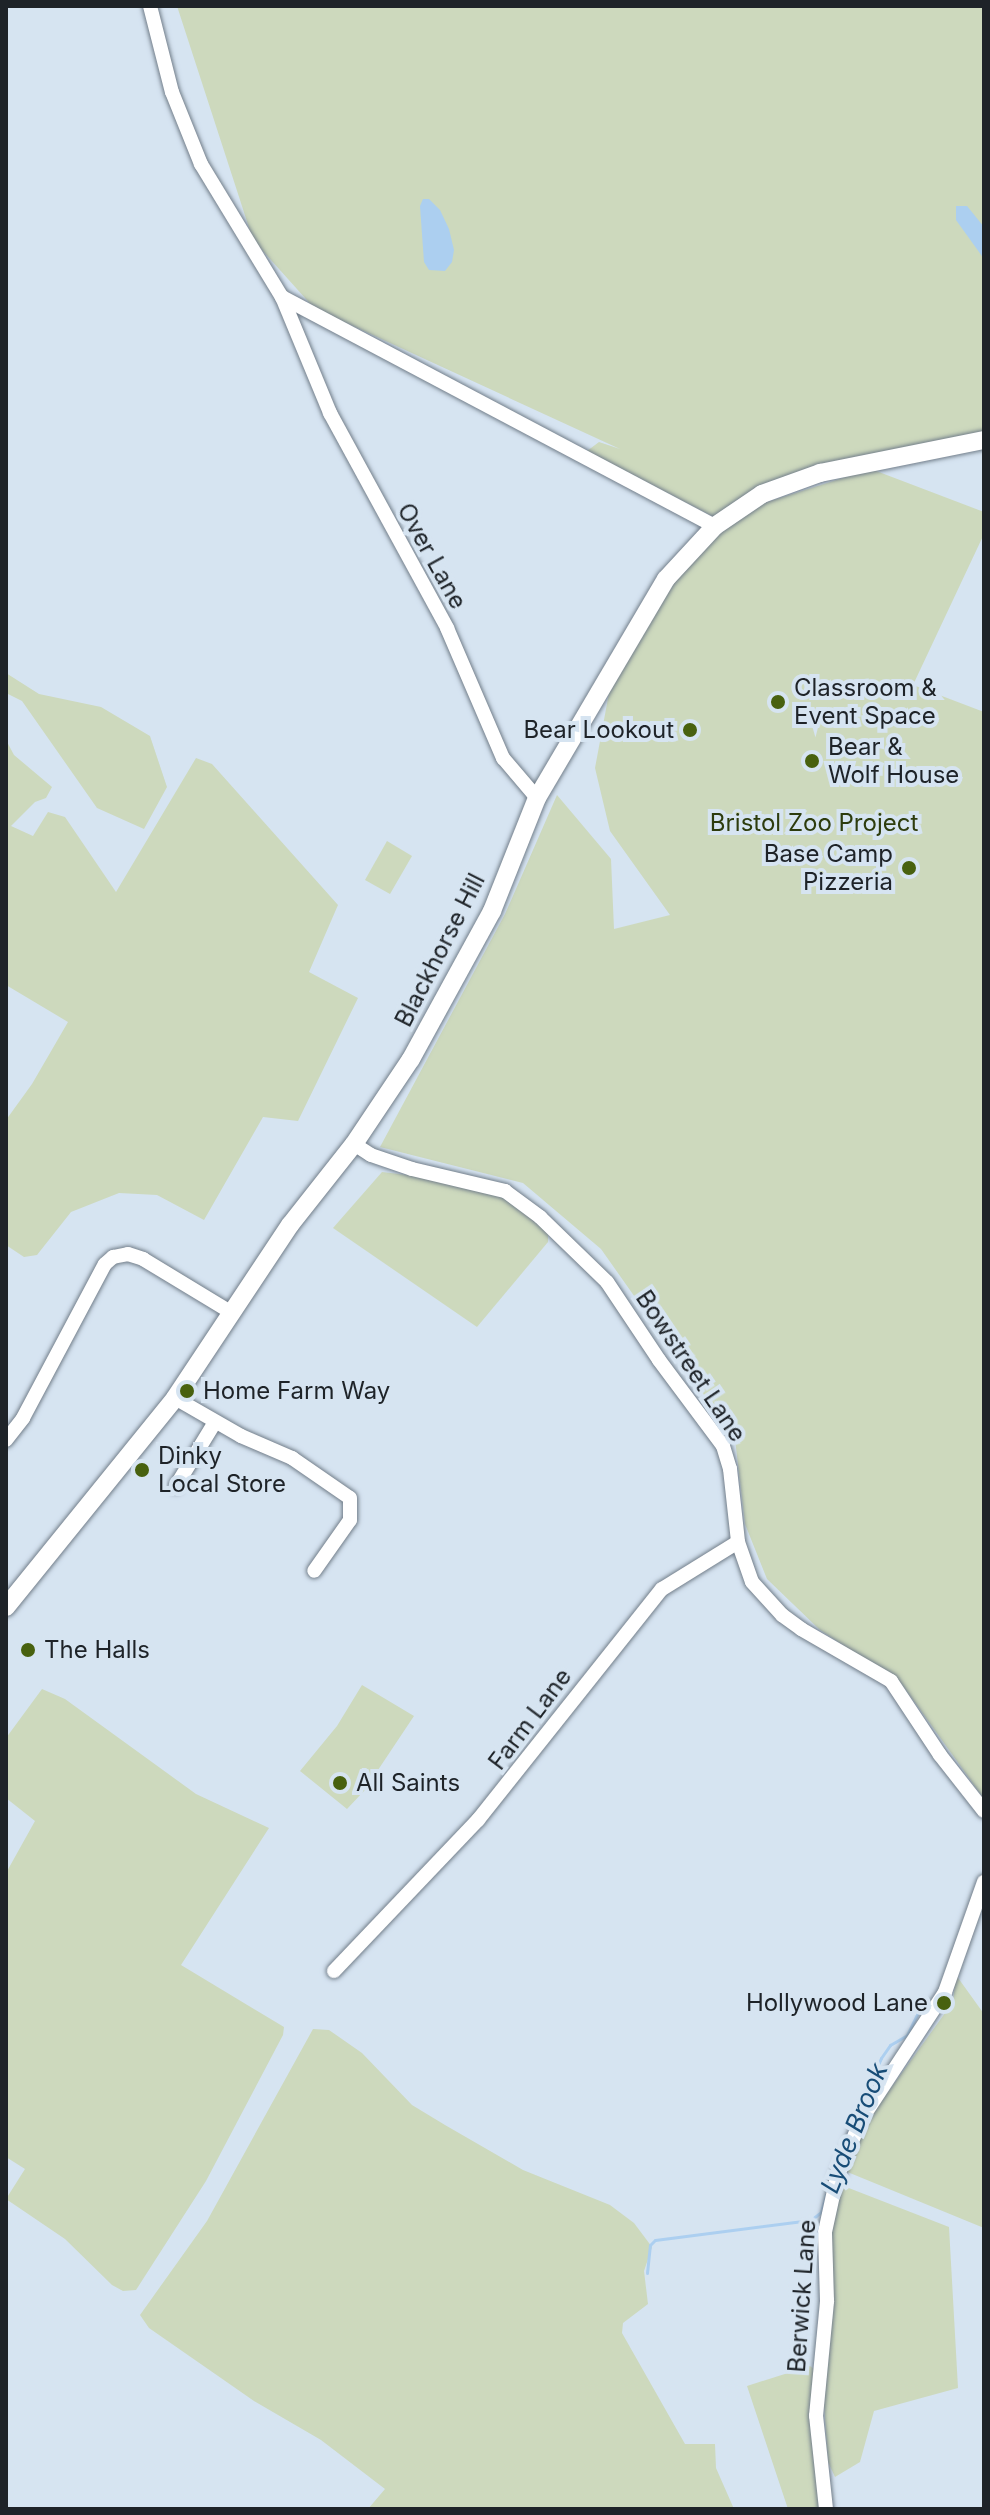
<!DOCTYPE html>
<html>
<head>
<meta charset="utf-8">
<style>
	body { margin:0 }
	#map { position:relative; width:990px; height:2515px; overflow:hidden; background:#d6e4f1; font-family:Inter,sans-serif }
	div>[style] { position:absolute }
	.green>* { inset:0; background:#cdd9bd }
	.water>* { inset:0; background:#accff0 }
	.stream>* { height:3px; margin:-1.5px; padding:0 1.5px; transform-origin:1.5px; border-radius:1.5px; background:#accff0 }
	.roads { filter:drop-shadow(0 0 2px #727e8a) drop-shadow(0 0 2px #727e8a) }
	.minor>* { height:14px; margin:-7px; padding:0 7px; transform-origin:7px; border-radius:7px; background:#fff }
	.major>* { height:18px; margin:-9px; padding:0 9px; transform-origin:9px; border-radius:9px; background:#fff }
	.dots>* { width:22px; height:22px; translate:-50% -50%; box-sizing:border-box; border:4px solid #d6e4f1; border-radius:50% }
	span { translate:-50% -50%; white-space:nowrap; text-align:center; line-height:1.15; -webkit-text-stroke:8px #d6e4f1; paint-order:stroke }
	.street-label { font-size:24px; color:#1e2328 }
	.poi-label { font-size:24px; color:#1e2328 }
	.left { translate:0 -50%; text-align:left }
	.right { translate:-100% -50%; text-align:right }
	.park-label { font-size:24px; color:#2d3c0d }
	.water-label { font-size:26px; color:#184d77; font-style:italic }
	.frame { position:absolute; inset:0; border:8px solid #1e2328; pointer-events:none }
</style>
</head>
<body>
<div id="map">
	<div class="green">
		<div style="clip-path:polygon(177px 6px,984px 6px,984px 432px,772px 482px,714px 517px,587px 451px,599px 442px,620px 449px,314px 308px,253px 240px)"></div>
		<div style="clip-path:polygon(871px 469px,984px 512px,984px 534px,913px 685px,984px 712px,984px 1799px,901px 1683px,820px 1630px,767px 1579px,745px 1524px,735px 1439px,601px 1249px,523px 1183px,380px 1147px,505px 914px,557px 795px,611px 859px,614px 929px,670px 915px,610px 831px,595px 768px,609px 693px,672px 584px,721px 531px,764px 503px)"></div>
		<div style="clip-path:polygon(6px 673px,39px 694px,101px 707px,150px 736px,167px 787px,144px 829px,97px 808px,22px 701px,6px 693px)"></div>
		<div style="clip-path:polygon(6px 740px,14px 755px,52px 787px,46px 798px,35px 802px,11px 826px,33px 836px,48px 812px,65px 817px,116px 892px,196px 758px,212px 764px,338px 905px,309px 972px,358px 998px,298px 1121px,263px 1117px,204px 1220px,157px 1195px,119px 1193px,71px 1212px,37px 1255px,24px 1257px,6px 1245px,6px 1120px,32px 1084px,68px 1022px,6px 985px)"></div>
		<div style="clip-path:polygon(387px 841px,412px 856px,390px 894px,365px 880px)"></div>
		<div style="clip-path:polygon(382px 1172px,433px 1178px,504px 1196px,548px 1230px,548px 1242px,477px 1327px,333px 1228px)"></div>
		<div style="clip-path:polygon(362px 1685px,414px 1716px,364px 1791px,347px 1809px,300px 1771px,337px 1726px)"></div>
		<div style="clip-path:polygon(42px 1689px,65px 1699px,196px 1794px,269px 1828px,181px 1965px,284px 2027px,283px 2035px,206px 2181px,136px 2290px,123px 2291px,112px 2285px,65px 2239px,6px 2199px,25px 2169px,6px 2157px,6px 1873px,35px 1821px,6px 1798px,6px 1738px)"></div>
		<div style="clip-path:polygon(956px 1975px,984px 2014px,984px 2228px,845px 2171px,865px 2124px,953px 2002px)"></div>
		<div style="clip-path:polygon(313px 2029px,329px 2030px,362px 2053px,412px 2105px,445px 2125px,523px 2170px,610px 2205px,634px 2223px,652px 2247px,644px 2271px,648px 2304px,623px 2323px,622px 2333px,685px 2444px,715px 2444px,716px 2468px,734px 2509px,368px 2509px,385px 2489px,321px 2440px,254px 2401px,149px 2328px,140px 2315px,207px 2221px)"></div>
		<div style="clip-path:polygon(841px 2185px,949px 2227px,958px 2388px,874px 2411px,860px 2462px,835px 2477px,828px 2462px,824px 2403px,830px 2343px,831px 2231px)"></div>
		<div style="clip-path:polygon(810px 2366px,814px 2369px,811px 2421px,822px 2509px,788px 2509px,747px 2386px)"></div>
	</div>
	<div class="water">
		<div style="clip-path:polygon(423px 199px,429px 199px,440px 210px,449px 229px,454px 250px,452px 262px,445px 271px,429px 270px,424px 262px,420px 206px)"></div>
		<div style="clip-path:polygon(956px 206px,967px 206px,984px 227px,984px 259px,956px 220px)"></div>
	</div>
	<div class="stream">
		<div style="left:853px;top:2120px;width:68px;rotate:-65.7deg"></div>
		<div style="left:881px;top:2058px;width:16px;rotate:-55deg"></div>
		<div style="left:890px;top:2045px;width:20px;rotate:-30deg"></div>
		<div style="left:907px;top:2035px;width:41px;rotate:-64.1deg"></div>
		<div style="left:840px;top:2153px;width:24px;rotate:-68deg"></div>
		<div style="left:647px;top:2273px;width:28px;rotate:-84deg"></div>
		<div style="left:650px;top:2245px;width:7px;rotate:-45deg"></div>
		<div style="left:655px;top:2240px;width:157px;rotate:-7.3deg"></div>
		<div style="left:811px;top:2220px;width:13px;rotate:-39deg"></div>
		<div style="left:821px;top:2212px;width:18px;rotate:-74deg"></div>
	</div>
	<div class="roads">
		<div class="minor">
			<div style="left:150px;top:6px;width:89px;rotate:75.7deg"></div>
			<div style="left:172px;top:92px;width:78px;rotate:68.1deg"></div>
			<div style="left:201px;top:164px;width:156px;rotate:58.7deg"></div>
			<div style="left:282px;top:297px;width:126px;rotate:67.5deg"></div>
			<div style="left:330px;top:413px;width:245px;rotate:61.4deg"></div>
			<div style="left:447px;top:628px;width:142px;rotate:66.7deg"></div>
			<div style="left:503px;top:758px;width:52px;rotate:49.6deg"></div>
			<div style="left:282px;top:297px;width:490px;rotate:27.9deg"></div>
			<div style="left:354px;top:1144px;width:20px;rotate:33deg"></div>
			<div style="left:371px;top:1155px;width:43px;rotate:18.9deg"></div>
			<div style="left:412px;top:1169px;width:96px;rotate:13.3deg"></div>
			<div style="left:505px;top:1191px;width:44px;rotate:36.6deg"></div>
			<div style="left:540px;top:1217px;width:93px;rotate:44.1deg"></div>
			<div style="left:607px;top:1282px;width:94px;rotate:56.3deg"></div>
			<div style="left:659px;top:1360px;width:107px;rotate:53.3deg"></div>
			<div style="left:723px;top:1446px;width:24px;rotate:73deg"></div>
			<div style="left:730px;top:1469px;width:73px;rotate:83.7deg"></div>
			<div style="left:738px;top:1542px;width:42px;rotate:70.7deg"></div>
			<div style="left:752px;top:1582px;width:45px;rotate:47.7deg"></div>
			<div style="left:782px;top:1615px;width:24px;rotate:36deg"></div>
			<div style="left:801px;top:1629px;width:104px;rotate:30deg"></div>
			<div style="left:891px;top:1681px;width:89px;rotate:56.5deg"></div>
			<div style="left:940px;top:1755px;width:71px;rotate:51.8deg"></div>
			<div style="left:175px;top:1398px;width:76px;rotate:29.9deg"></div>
			<div style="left:241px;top:1436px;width:56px;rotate:23.3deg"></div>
			<div style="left:292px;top:1458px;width:70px;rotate:34.6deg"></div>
			<div style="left:350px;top:1498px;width:22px;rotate:90deg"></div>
			<div style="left:350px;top:1520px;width:62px;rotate:125.2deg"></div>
			<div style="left:6px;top:1440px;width:28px;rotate:-52deg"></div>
			<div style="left:23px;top:1418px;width:174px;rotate:-62deg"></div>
			<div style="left:105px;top:1264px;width:11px;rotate:-41deg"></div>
			<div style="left:113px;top:1257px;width:15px;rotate:-11deg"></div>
			<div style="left:128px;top:1254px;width:16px;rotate:18deg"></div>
			<div style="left:143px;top:1259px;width:104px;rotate:31.2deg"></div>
			<div style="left:176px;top:1486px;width:75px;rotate:-58.6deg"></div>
			<div style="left:334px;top:1971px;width:209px;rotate:-46.4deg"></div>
			<div style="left:478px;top:1820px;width:295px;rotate:-51.5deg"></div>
			<div style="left:662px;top:1589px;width:89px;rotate:-31.7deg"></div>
			<div style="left:826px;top:2509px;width:94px;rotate:-96.1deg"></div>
			<div style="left:816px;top:2416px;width:116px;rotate:-84.5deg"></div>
			<div style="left:827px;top:2301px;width:69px;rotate:-91.7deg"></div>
			<div style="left:825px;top:2232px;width:56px;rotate:-77.7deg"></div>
			<div style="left:837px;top:2177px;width:62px;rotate:-67.2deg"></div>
			<div style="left:861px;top:2120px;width:153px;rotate:-56.7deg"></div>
			<div style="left:945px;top:1992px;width:117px;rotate:-70.5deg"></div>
		</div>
		<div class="major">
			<div style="left:6px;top:1607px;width:269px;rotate:-51deg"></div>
			<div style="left:175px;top:1398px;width:208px;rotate:-56.4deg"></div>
			<div style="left:290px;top:1225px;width:103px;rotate:-51.7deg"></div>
			<div style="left:354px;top:1144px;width:102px;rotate:-56.2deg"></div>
			<div style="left:411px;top:1059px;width:169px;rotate:-61.3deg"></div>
			<div style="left:492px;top:911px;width:122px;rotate:-68.3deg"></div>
			<div style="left:537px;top:798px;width:254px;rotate:-59.5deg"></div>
			<div style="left:666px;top:579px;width:72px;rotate:-47.2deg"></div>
			<div style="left:715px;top:526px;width:57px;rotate:-34.2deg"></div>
			<div style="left:762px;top:494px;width:62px;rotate:-19.9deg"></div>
			<div style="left:820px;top:473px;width:167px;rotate:-11.4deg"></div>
		</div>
	</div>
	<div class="dots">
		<div style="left:778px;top:702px;background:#48610f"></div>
		<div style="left:690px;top:730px;background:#48610f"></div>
		<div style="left:812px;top:761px;background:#48610f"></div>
		<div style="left:909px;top:868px;background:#48610f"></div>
		<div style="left:187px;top:1391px;background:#48610f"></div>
		<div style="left:142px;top:1470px;background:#48610f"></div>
		<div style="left:28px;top:1650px;background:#48610f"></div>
		<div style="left:340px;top:1783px;background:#48610f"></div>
		<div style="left:944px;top:2003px;background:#48610f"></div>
	</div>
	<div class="street-label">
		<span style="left:432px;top:556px;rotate:61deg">Over Lane</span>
		<span style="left:440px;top:950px;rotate:-63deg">Blackhorse Hill</span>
		<span style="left:691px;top:1366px;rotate:56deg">Bowstreet Lane</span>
		<span style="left:530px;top:1719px;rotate:-53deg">Farm Lane</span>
		<span style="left:802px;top:2296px;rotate:-86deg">Berwick Lane</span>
	</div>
	<div class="poi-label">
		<span class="left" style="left:794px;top:702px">Classroom &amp;<br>Event Space</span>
		<span class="right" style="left:674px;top:730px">Bear Lookout</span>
		<span class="left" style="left:828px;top:761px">Bear &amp;<br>Wolf House</span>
		<span class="right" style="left:893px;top:868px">Base Camp<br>Pizzeria</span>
		<span class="left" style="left:203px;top:1391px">Home Farm Way</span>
		<span class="left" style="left:158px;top:1470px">Dinky<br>Local Store</span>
		<span class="left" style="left:44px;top:1650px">The Halls</span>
		<span class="left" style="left:356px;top:1783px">All Saints</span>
		<span class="right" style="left:928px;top:2003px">Hollywood Lane</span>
	</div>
	<div class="park-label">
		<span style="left:814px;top:823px">Bristol Zoo Project</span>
	</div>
	<div class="water-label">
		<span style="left:854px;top:2128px;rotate:-68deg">Lyde Brook</span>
	</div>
	<div class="frame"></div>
</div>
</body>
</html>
